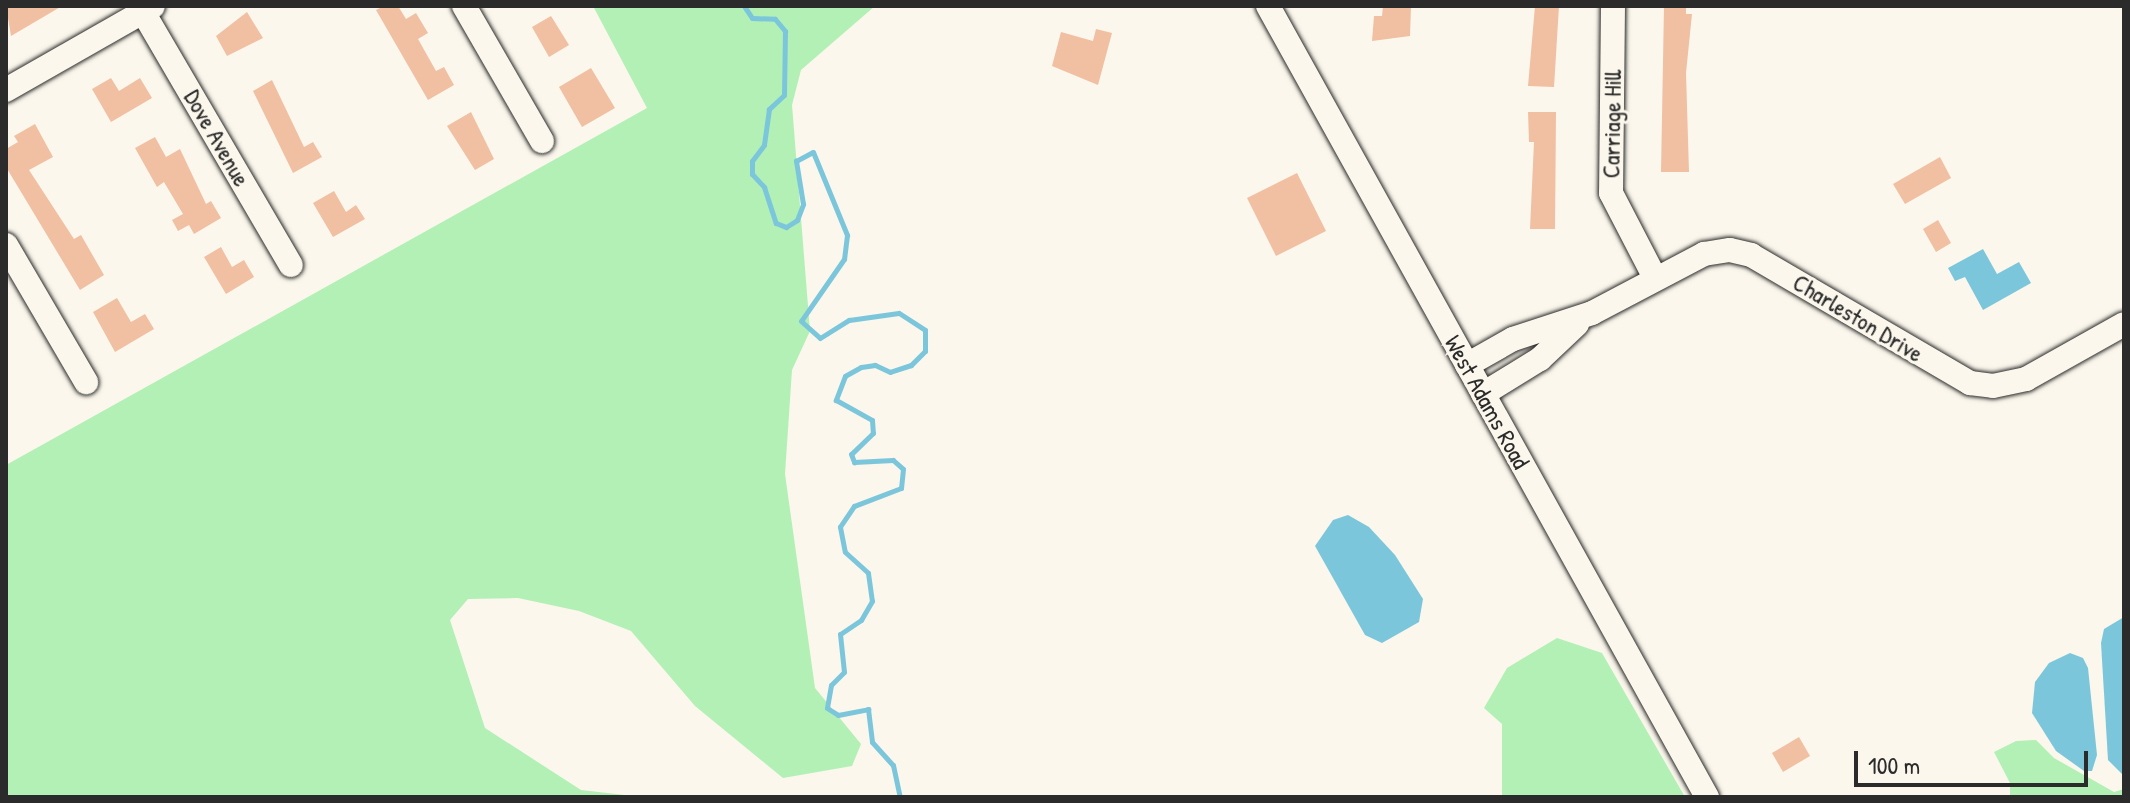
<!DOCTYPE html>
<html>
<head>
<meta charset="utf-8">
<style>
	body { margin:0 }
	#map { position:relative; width:2130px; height:803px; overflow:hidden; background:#fbf7ec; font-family:"Patrick Hand",sans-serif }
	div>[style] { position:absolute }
	.green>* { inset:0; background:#b2f0b6 }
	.water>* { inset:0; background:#7cc6dc }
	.stream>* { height:5px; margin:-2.5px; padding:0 2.5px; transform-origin:2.5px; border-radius:2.5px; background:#7cc6dc }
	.building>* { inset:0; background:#f1bfa2 }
	.roads { filter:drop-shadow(0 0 2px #2b2b2b) drop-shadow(0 0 2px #2b2b2b) }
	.minor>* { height:24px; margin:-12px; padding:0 12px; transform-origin:12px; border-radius:12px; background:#fbf7ec }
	span { translate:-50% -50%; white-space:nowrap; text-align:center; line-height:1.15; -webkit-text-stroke:6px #fbf7ec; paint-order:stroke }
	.street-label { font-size:24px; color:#2b2b2b }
	.frame { position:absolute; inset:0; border:8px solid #2b2b2b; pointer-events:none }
	.scale { position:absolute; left:1854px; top:751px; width:234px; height:36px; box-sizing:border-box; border:4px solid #2b2b2b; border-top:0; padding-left:10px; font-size:24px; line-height:28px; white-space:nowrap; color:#2b2b2b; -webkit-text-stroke:6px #fbf7ec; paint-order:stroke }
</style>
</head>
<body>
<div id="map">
	<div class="green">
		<div style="clip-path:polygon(593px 6px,875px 6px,801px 70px,792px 105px,810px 331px,792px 370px,785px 474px,815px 688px,861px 744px,852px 766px,783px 778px,695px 706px,631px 631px,579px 611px,518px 598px,468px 599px,450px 620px,485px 728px,581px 790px,642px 797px,6px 797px,6px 465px,647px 108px)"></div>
		<div style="clip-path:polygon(1557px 638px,1602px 653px,1685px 797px,1502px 797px,1502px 724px,1484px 708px,1507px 668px)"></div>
		<div style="clip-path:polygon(2036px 740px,2054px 758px,2114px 792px,2124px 789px,2124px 797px,2010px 797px,2010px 783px,1994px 752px,2016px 741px)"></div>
	</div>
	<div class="water">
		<div style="clip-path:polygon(1983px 249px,1997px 274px,2019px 262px,2031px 283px,1983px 310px,1965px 277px,1955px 281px,1948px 268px)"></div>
		<div style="clip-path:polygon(1348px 515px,1369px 527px,1395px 555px,1423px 599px,1419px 622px,1382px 643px,1365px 635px,1315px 546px,1333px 520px)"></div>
		<div style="clip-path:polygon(2124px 617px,2124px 776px,2108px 760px,2101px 643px,2104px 629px)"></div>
		<div style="clip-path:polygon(2070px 653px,2083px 658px,2088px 668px,2097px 755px,2092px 771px,2084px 771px,2056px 751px,2032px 713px,2035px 682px,2049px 663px)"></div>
	</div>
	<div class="stream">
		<div style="left:744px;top:6px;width:14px;rotate:56deg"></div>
		<div style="left:752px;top:18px;width:23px;rotate:2deg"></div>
		<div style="left:775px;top:19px;width:16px;rotate:50deg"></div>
		<div style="left:785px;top:31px;width:64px;rotate:90.9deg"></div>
		<div style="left:784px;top:95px;width:21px;rotate:137deg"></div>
		<div style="left:769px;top:109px;width:36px;rotate:98deg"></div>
		<div style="left:764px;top:145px;width:20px;rotate:127deg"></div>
		<div style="left:752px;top:161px;width:13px;rotate:90deg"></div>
		<div style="left:752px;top:174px;width:18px;rotate:47deg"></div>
		<div style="left:764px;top:187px;width:38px;rotate:72deg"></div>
		<div style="left:776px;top:223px;width:11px;rotate:22deg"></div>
		<div style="left:786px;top:227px;width:13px;rotate:-32deg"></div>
		<div style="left:797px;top:220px;width:17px;rotate:-69deg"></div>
		<div style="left:803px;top:204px;width:44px;rotate:-99.2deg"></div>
		<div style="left:796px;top:161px;width:19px;rotate:-28deg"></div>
		<div style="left:813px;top:152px;width:90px;rotate:67.7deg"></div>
		<div style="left:847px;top:235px;width:24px;rotate:97deg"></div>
		<div style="left:844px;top:259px;width:75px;rotate:124.7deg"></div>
		<div style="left:801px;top:321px;width:25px;rotate:42deg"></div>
		<div style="left:820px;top:338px;width:34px;rotate:-32deg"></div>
		<div style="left:849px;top:320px;width:50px;rotate:-8deg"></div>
		<div style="left:899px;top:313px;width:31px;rotate:33deg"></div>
		<div style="left:925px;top:330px;width:21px;rotate:90deg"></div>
		<div style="left:925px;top:351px;width:20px;rotate:135deg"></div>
		<div style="left:911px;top:365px;width:22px;rotate:162deg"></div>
		<div style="left:890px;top:372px;width:17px;rotate:-155deg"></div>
		<div style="left:875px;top:365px;width:14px;rotate:172deg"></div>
		<div style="left:861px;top:367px;width:18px;rotate:151deg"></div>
		<div style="left:845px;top:376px;width:26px;rotate:111deg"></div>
		<div style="left:836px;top:400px;width:41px;rotate:29.1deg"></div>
		<div style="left:872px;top:420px;width:13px;rotate:86deg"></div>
		<div style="left:873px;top:433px;width:30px;rotate:136deg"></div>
		<div style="left:851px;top:454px;width:9px;rotate:69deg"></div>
		<div style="left:854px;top:462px;width:39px;rotate:-3deg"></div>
		<div style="left:893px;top:460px;width:13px;rotate:42deg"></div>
		<div style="left:903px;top:469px;width:19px;rotate:96deg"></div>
		<div style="left:901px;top:488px;width:50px;rotate:159deg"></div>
		<div style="left:854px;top:506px;width:25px;rotate:124deg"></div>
		<div style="left:840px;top:527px;width:25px;rotate:79deg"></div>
		<div style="left:845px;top:552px;width:31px;rotate:42deg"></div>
		<div style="left:868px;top:573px;width:28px;rotate:82deg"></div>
		<div style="left:872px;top:601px;width:22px;rotate:120deg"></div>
		<div style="left:861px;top:620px;width:25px;rotate:146deg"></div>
		<div style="left:840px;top:634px;width:38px;rotate:84deg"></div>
		<div style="left:844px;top:672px;width:18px;rotate:135deg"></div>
		<div style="left:831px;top:685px;width:23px;rotate:100deg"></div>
		<div style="left:827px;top:708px;width:13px;rotate:32deg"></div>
		<div style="left:838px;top:715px;width:31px;rotate:-11deg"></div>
		<div style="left:868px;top:709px;width:33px;rotate:83deg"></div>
		<div style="left:872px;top:742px;width:31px;rotate:48deg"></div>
		<div style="left:893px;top:765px;width:33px;rotate:78deg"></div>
	</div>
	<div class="building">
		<div style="clip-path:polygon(6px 6px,62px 6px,11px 36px)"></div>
		<div style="clip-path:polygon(384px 6px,398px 6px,406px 19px,416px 13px,428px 33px,418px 39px,436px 71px,444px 67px,454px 85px,428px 100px,376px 10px)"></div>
		<div style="clip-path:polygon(1383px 6px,1411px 6px,1410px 36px,1372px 41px,1374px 16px,1382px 16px)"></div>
		<div style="clip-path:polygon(1535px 6px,1559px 6px,1554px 87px,1528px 86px)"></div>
		<div style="clip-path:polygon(1664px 6px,1686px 6px,1686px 14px,1692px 14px,1686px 73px,1689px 172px,1661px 172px)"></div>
		<div style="clip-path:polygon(247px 12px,263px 38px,227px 56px,216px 36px)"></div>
		<div style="clip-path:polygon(551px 16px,569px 45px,549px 57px,532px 27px)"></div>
		<div style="clip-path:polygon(1096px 29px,1112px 33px,1098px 85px,1052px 66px,1061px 32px,1093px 41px)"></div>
		<div style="clip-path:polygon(591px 68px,615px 108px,582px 127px,559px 87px)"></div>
		<div style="clip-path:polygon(111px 78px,119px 91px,140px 78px,152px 98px,111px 122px,92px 89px)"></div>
		<div style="clip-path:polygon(272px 80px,304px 147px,313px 142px,322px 157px,293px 173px,253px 91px)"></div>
		<div style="clip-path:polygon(471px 112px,494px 159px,475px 170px,447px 126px)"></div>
		<div style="clip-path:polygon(1528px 112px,1556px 112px,1555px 229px,1530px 229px,1534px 142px,1529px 142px)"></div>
		<div style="clip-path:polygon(35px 124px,53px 157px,29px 170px,74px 239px,81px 235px,104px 275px,80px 290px,6px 167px,6px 149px,18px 142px,14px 136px)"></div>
		<div style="clip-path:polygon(155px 137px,166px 157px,180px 149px,206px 204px,211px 201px,221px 218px,194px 234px,189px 225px,178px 231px,172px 220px,183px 214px,164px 182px,157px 187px,135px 148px)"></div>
		<div style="clip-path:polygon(1940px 157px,1951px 178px,1905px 204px,1893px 184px)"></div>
		<div style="clip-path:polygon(1297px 173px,1326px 231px,1276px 256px,1247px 198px)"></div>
		<div style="clip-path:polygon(334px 191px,346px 212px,356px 205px,365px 219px,333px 237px,313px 203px)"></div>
		<div style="clip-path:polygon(1938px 220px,1951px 243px,1936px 252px,1923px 229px)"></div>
		<div style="clip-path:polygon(221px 247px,232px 267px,244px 260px,254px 277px,226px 294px,204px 257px)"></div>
		<div style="clip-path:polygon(117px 298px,131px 322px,145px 314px,154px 329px,115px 352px,93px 312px)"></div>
		<div style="clip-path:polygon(1799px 737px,1810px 756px,1783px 772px,1772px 753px)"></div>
	</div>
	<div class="roads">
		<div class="minor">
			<div style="left:464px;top:6px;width:156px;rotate:60deg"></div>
			<div style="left:1268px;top:6px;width:905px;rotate:60.97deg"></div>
			<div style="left:1613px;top:6px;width:187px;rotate:90.6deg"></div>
			<div style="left:1611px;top:193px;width:96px;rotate:62.6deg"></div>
			<div style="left:143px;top:12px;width:293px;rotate:59.7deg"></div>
			<div style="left:6px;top:90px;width:169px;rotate:-29.7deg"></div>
			<div style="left:6px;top:245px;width:159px;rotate:59.7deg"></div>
			<div style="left:1467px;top:365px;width:53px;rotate:-29.5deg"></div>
			<div style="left:1513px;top:339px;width:83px;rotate:-18.2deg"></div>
			<div style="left:1592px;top:313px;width:127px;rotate:-27.8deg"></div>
			<div style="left:1704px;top:254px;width:26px;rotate:-9deg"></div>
			<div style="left:1730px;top:250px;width:22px;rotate:13deg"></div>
			<div style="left:1751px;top:255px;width:254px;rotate:30.3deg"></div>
			<div style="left:1970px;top:383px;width:23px;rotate:7deg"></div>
			<div style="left:1993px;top:386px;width:34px;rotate:-12deg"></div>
			<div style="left:2026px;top:379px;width:112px;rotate:-29.3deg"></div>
			<div style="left:1483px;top:394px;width:67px;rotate:-31.6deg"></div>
			<div style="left:1540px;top:359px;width:51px;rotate:-43.4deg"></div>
		</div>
	</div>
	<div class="street-label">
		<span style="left:1612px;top:124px;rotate:-89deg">Carriage Hill</span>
		<span style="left:217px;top:138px;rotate:60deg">Dove Avenue</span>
		<span style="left:1858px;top:318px;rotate:31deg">Charleston Drive</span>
		<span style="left:1487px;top:402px;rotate:61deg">West Adams Road</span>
	</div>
	<div class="frame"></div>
	<div class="scale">100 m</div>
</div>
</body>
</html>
